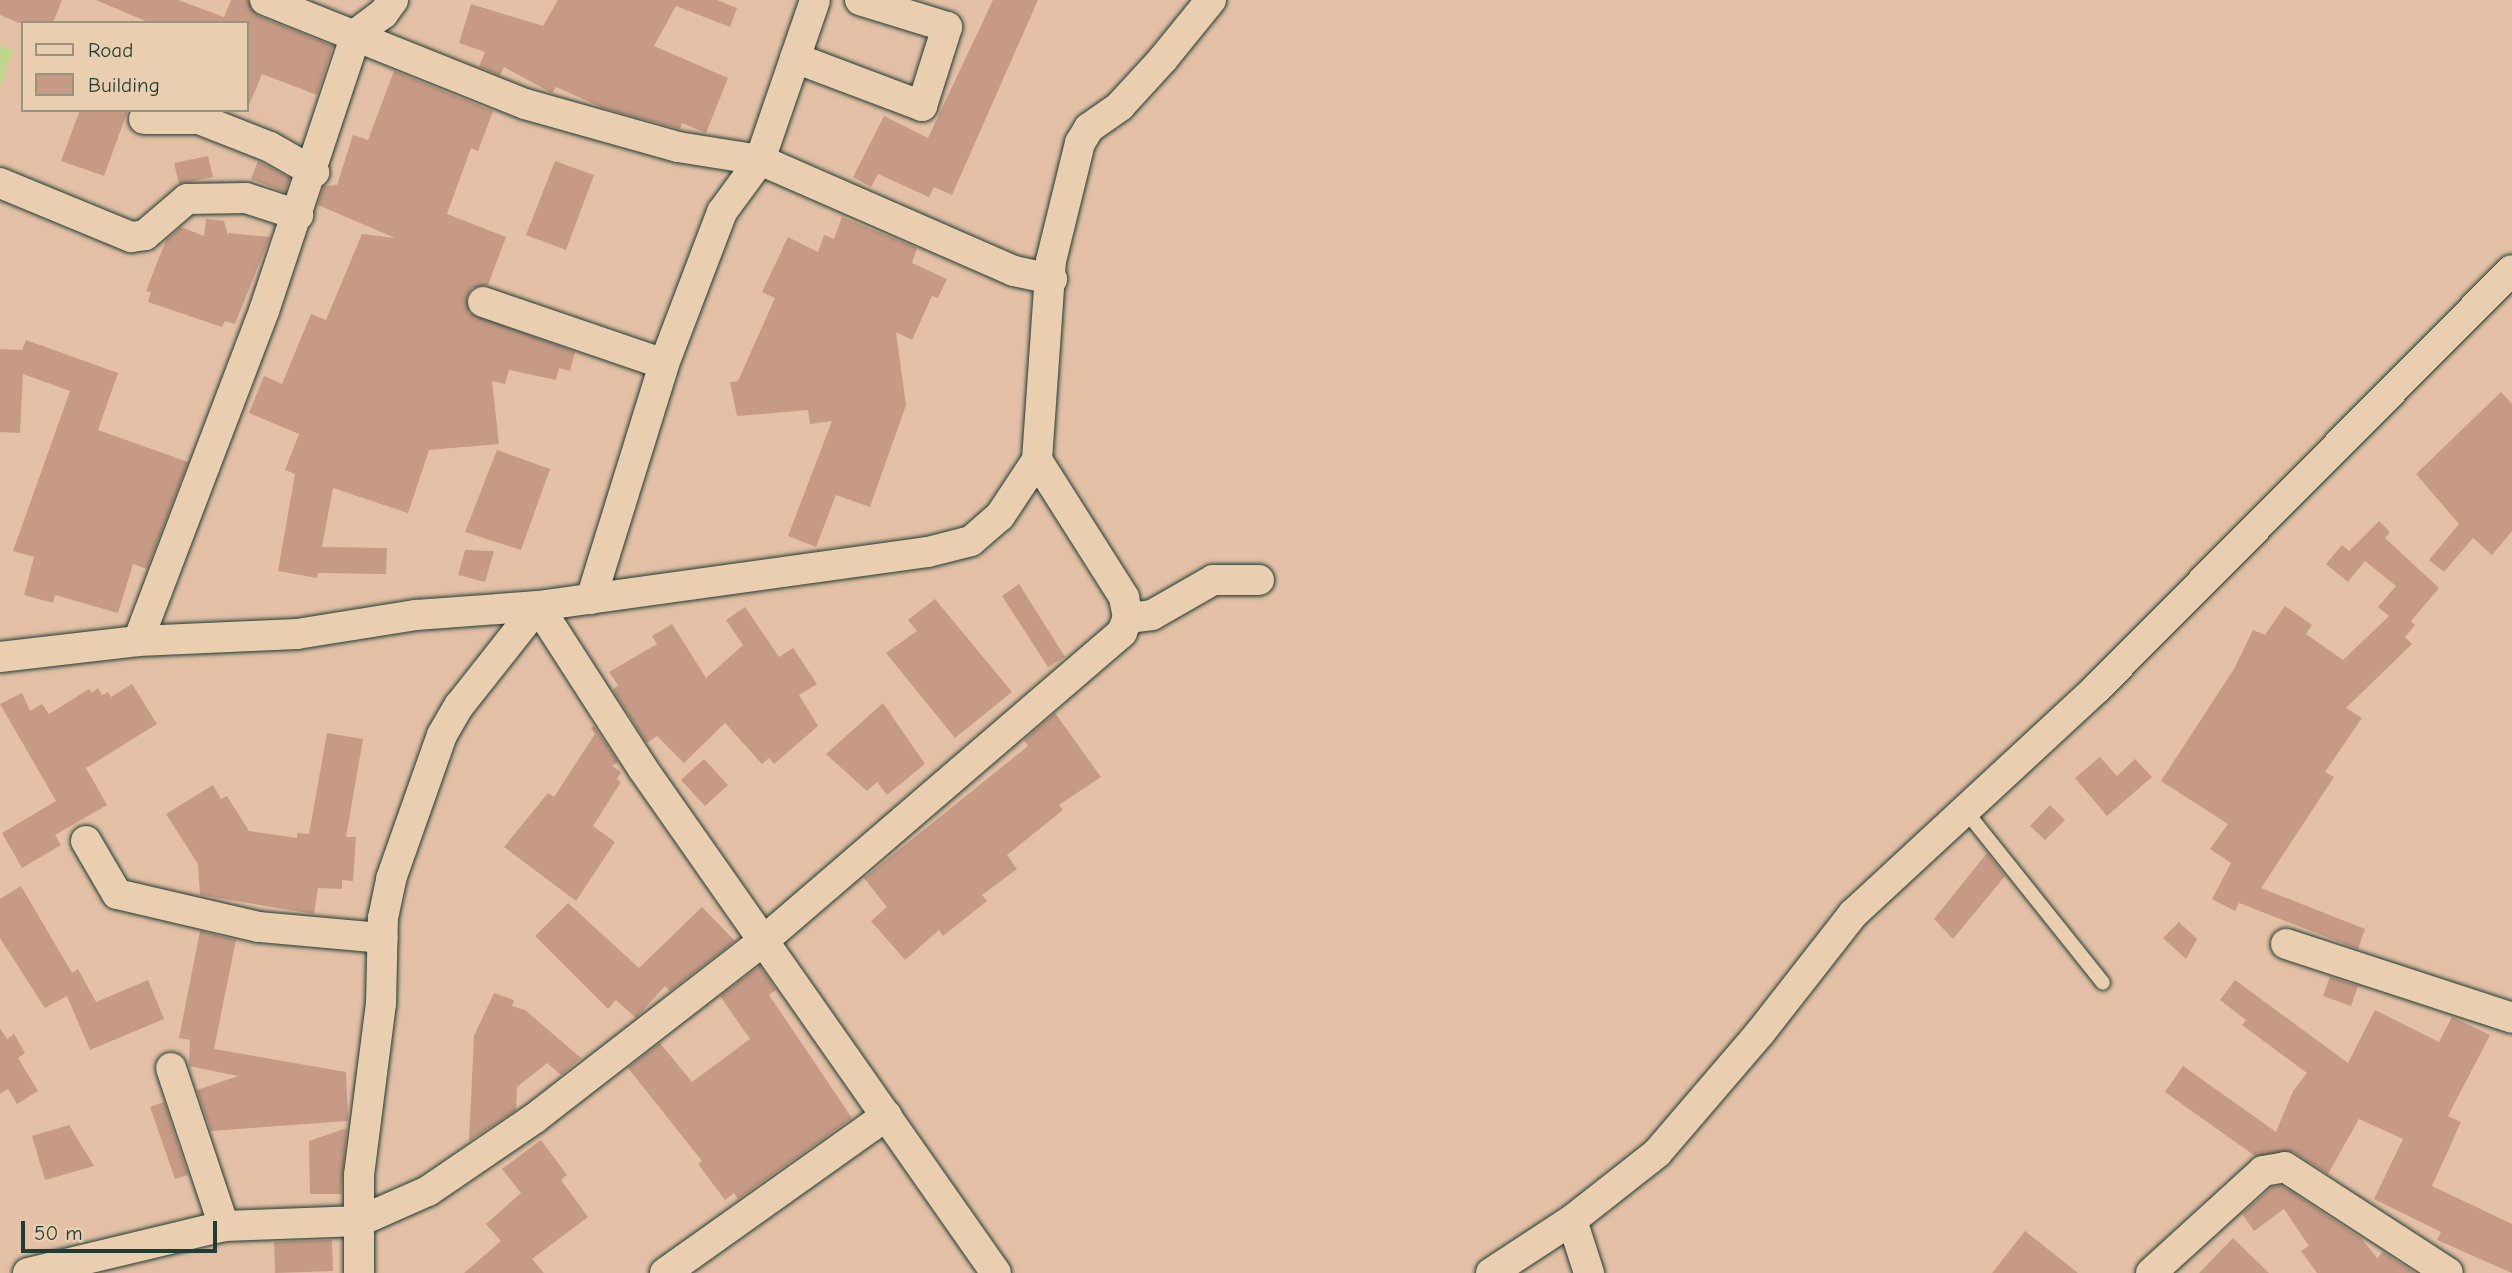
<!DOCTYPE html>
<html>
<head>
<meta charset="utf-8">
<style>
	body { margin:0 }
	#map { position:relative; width:2512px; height:1273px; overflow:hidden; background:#e4c1a6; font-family:"Comic Neue",sans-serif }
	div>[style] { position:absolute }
	.green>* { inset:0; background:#bdd78d }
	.building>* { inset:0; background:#c69a85 }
	.roads { filter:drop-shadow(0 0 2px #1f3d34) drop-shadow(0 0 2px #1f3d34) }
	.lane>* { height:14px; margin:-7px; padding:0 7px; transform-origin:7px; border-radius:7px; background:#e9ceb0 }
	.street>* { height:30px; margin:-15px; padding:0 15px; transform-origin:15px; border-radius:15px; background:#e9ceb0 }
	span { translate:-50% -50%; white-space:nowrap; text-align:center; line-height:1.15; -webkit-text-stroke:5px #e9ceb0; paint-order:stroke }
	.legend { position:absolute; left:21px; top:21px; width:228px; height:91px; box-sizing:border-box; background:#e9ceb0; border:2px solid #98947e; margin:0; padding:9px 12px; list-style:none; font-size:21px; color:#1f3d34 }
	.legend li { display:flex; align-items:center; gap:14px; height:35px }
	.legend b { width:35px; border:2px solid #98947e }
	.scale { position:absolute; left:21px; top:1221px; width:196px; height:32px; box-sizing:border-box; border:4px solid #1f3d34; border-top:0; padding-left:9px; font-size:21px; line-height:24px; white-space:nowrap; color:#1f3d34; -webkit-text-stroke:5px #e9ceb0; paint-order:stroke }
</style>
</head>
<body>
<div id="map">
	<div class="green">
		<div style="clip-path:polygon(0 46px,13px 50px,0 87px)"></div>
	</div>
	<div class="building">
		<div style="clip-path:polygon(0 0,62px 0,53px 23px,19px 23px,0 15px)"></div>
		<div style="clip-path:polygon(96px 0,178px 0,224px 17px,231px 0,248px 0,258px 16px,333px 46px,317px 95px,262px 74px,247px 110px,247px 23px,150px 23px)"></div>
		<div style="clip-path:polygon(558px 0,717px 0,737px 8px,730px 27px,676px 6px,654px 46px,728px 78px,706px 133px,682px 123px,680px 129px,603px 108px,556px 87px,552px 93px,504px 67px,500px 75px,479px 67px,485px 52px,459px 43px,471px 4px,543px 26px)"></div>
		<div style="clip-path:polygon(993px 0,1038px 0,952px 195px,934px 187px,929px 197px,878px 174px,871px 187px,853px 177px,884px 116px,928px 138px)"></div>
		<div style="clip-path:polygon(394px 71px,493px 111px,478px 151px,471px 148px,447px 214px,506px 237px,488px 285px,472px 288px,467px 296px,469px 313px,575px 352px,570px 371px,559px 368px,556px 380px,509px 370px,505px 384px,492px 381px,499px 444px,429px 450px,408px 513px,333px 488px,322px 547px,387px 548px,386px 574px,318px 573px,317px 578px,278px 571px,295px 474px,285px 470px,299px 434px,249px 413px,264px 376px,282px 384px,311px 314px,326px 320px,362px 234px,395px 238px,318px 205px,324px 186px,337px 185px,353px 135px,368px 140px)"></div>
		<div style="clip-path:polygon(80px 110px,128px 110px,104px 176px,61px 161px)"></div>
		<div style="clip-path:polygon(208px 156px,213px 177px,179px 184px,174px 163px)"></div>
		<div style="clip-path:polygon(258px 161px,290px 178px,285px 192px,251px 179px)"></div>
		<div style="clip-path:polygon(555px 161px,594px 175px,566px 250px,526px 235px)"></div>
		<div style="clip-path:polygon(842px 217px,917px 248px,912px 263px,947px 279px,938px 298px,932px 296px,912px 340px,896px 332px,906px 405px,870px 507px,836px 495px,816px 547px,788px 536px,832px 421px,810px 424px,808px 410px,737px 416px,730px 382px,738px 381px,775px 298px,762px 292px,788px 237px,818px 252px,824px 235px,834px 239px)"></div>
		<div style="clip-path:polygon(206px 219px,224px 221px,228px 236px,229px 233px,270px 237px,235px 324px,225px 321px,222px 327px,148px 302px,151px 292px,146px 291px,166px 240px,181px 227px,204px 236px)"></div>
		<div style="clip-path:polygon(26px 340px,118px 373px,98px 430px,188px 462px,147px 569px,133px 564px,118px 613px,55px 595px,53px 603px,24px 595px,34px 557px,13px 551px,70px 391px,23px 374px,20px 433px,0 432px,0 349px,22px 350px)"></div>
		<div style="clip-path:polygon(2501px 392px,2512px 404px,2512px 531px,2492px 555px,2473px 538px,2444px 572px,2429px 560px,2459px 524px,2416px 474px)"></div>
		<div style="clip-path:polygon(497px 450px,550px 469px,521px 550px,465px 532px)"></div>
		<div style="clip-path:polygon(2379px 521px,2390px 532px,2385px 538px,2439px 588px,2411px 621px,2415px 625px,2405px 637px,2412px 644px,2346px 708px,2362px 718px,2325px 772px,2334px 777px,2261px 888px,2365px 929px,2358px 949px,2239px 903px,2235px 911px,2212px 899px,2231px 863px,2210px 849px,2228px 824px,2161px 781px,2234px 669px,2253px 630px,2265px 635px,2285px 606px,2312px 625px,2306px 634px,2343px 660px,2389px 616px,2378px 607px,2396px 586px,2365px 561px,2348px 582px,2326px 564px,2342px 545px,2349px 551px)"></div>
		<div style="clip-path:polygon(465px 550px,494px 551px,485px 582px,458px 575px)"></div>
		<div style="clip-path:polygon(1019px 584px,1065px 657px,1048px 667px,1002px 596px)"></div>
		<div style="clip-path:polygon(935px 599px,1012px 692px,955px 738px,886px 653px,917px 631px,908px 620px)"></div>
		<div style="clip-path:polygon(745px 607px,779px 657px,793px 648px,817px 684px,799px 695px,818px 726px,774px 764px,769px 758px,762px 764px,725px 723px,684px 763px,657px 736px,647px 743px,613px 690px,618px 685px,609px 672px,657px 644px,652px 636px,672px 624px,706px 678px,743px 645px,726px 620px)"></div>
		<div style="clip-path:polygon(132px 684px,157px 724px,86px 768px,107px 805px,55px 835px,61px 845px,22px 868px,2px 833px,56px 801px,0 704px,22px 693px,30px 711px,42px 704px,49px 714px,89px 689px,92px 693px,98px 688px,102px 695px,108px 692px,111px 697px)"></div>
		<div style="clip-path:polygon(883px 703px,925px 764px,887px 795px,877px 782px,867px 791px,826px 754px)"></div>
		<div style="clip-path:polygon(1055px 713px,1101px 777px,1059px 805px,1063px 810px,1007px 855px,1017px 869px,982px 895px,987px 901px,943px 936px,939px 930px,905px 960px,871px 921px,887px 907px,864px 878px,1028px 746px,1024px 740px)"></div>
		<div style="clip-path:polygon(594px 726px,618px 762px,612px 766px,621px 772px,617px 779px,621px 782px,593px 826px,615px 842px,576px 901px,504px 847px,548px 793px,554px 797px,595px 734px,591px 728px)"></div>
		<div style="clip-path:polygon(327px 733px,363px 739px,346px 837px,356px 837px,353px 881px,342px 880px,342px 889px,318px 888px,314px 914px,200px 895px,198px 864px,166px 814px,213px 785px,221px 799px,227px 796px,249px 831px,297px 838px,297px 833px,309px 834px)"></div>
		<div style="clip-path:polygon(2100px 757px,2117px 776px,2135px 759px,2152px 777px,2107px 816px,2075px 778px)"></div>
		<div style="clip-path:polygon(704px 759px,728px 785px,705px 806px,681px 780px)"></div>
		<div style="clip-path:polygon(2050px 805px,2065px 820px,2045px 840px,2030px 826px)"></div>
		<div style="clip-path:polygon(1987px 853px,2005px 876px,1953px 939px,1934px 919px)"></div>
		<div style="clip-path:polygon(21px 886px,72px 973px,78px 969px,96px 1002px,148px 980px,164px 1019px,90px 1050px,67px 996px,45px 1008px,0 938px,0 899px)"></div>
		<div style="clip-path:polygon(568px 903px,639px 968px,702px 907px,735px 941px,670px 991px,665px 986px,636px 1018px,616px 1000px,608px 1009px,535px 936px)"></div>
		<div style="clip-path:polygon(2179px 922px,2197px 939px,2186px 959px,2163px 938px)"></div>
		<div style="clip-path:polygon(200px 931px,236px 940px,214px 1049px,346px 1072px,348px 1121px,211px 1131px,197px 1090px,238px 1076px,189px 1066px,190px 1040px,179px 1038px)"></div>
		<div style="clip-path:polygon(760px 966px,776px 990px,769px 995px,852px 1118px,738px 1199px,734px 1193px,725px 1200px,698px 1164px,702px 1161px,628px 1068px,660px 1043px,692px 1082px,750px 1039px,720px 996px)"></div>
		<div style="clip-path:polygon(2330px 977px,2358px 986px,2351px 1006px,2323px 996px)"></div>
		<div style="clip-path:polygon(2235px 980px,2348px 1063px,2375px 1010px,2439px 1042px,2452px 1017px,2490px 1035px,2448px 1116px,2461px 1122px,2432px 1186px,2512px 1224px,2512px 1273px,2437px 1240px,2441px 1232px,2374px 1199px,2403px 1139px,2359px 1119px,2328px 1174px,2294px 1152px,2255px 1156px,2165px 1092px,2183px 1066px,2276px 1132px,2293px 1091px,2307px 1073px,2242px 1025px,2246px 1020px,2220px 1000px)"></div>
		<div style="clip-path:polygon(494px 993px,514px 1000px,512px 1006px,525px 1010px,581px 1058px,561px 1075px,547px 1063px,517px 1087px,516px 1110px,469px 1141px,474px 1036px)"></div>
		<div style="clip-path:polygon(0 1028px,7px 1039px,14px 1034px,25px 1053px,18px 1058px,38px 1091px,17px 1104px,8px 1089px,0 1094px)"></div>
		<div style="clip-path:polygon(164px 1102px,188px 1175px,175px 1179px,150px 1107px)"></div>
		<div style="clip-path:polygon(69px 1125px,94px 1166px,45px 1180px,32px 1136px)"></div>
		<div style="clip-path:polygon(347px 1128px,341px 1194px,310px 1194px,309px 1141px)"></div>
		<div style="clip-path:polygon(541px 1140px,567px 1175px,561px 1180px,588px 1217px,532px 1259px,544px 1273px,464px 1273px,501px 1241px,486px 1224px,521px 1193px,502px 1169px)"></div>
		<div style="clip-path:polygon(2281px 1185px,2361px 1238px,2377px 1258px,2383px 1252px,2415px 1273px,2317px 1273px,2301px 1251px,2309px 1246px,2284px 1209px,2254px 1231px,2242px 1214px,2272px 1187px)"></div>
		<div style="clip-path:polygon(2025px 1231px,2078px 1273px,1992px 1273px)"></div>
		<div style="clip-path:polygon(2233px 1238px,2269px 1273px,2199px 1273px)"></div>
		<div style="clip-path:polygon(332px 1240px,333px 1271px,275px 1273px,274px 1242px)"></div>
	</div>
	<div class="roads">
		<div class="lane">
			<div style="left:1965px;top:810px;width:221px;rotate:51.4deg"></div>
		</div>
		<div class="street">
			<div style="left:265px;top:0;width:280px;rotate:21.8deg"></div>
			<div style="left:525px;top:104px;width:159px;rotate:15.7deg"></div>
			<div style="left:678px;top:147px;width:83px;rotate:9deg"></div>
			<div style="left:760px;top:160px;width:277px;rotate:23.6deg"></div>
			<div style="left:1014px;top:271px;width:39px;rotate:12deg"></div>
			<div style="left:795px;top:58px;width:136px;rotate:20.7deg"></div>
			<div style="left:922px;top:106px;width:83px;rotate:-72.4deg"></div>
			<div style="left:947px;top:27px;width:91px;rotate:-162.8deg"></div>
			<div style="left:144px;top:119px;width:55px"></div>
			<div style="left:199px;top:119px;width:76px;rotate:21.5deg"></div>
			<div style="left:270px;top:147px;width:51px;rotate:29.6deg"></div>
			<div style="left:0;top:183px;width:142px;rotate:22.4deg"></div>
			<div style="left:131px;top:237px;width:14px;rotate:-8deg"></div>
			<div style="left:145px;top:235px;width:55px;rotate:-40.6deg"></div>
			<div style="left:187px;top:199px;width:59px;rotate:-1deg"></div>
			<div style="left:246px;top:198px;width:55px;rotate:18.1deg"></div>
			<div style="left:483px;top:302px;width:191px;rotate:18.9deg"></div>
			<div style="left:591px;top:599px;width:246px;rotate:-72.7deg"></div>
			<div style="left:664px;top:364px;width:163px;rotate:-69.1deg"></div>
			<div style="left:722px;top:212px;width:64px;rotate:-53.8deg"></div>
			<div style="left:760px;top:160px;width:169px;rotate:-71deg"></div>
			<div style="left:1128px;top:618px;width:24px;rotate:-7deg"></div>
			<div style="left:1152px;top:615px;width:70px;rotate:-29.8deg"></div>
			<div style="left:1213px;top:580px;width:46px"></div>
			<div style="left:138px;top:641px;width:353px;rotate:-69.1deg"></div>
			<div style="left:264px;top:311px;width:292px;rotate:-71.6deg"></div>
			<div style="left:356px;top:34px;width:34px;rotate:-37deg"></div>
			<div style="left:383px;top:14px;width:17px;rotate:-54deg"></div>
			<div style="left:0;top:657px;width:139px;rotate:-6.6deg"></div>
			<div style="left:138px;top:641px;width:159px;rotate:-2.5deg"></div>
			<div style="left:297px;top:634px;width:121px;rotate:-9.1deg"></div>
			<div style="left:416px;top:615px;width:122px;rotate:-4.2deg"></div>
			<div style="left:538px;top:606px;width:394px;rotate:-7.9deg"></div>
			<div style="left:928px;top:552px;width:44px;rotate:-14.3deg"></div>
			<div style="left:971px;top:541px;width:38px;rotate:-41deg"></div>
			<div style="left:1000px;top:516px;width:67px;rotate:-56.5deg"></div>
			<div style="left:1037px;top:460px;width:199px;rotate:-86deg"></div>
			<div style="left:1051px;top:261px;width:122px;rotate:-76.2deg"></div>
			<div style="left:1080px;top:143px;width:17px;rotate:-59deg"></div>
			<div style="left:1089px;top:128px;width:38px;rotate:-35deg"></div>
			<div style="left:1120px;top:106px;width:64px;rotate:-47.5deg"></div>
			<div style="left:1163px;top:59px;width:76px;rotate:-50.9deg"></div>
			<div style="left:86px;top:841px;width:61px;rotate:59.7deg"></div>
			<div style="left:117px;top:894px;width:146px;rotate:13.1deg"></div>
			<div style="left:259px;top:927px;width:124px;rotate:5.1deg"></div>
			<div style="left:2286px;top:944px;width:238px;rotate:18.1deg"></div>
			<div style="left:171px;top:1068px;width:167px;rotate:71.5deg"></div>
			<div style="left:1572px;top:1220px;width:56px;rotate:72.2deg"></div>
			<div style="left:28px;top:1273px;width:202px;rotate:-13.5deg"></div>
			<div style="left:224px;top:1226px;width:136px;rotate:-2.1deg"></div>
			<div style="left:360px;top:1221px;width:74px;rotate:-23.8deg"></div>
			<div style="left:428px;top:1191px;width:130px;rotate:-34.3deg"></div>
			<div style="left:535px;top:1118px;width:287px;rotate:-37.8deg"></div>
			<div style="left:762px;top:942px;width:475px;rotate:-40.7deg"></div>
			<div style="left:1122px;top:632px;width:15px;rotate:-67deg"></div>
			<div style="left:1128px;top:618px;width:21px;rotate:-101deg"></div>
			<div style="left:1124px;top:597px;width:162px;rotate:-122.4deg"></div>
			<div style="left:359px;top:1273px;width:98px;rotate:-90deg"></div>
			<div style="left:359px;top:1175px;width:172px;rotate:-82.7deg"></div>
			<div style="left:381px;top:1004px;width:86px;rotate:-88.7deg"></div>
			<div style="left:383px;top:918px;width:40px;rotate:-78deg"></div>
			<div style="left:391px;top:879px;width:153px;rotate:-70.5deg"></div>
			<div style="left:442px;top:735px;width:34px;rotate:-60deg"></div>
			<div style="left:459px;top:706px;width:127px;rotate:-51.7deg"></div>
			<div style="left:538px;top:606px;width:194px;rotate:57.2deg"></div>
			<div style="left:643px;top:769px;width:615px;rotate:54.99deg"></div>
			<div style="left:665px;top:1273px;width:272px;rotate:-35.4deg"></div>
			<div style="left:1491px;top:1273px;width:97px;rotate:-33.2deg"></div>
			<div style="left:1572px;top:1220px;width:108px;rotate:-38.2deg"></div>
			<div style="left:1657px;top:1153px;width:158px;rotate:-49.4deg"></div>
			<div style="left:1760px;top:1033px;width:151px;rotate:-52deg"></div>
			<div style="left:1853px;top:914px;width:331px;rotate:-42.8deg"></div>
			<div style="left:2096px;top:689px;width:590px;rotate:-45.21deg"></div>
			<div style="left:2151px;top:1273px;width:151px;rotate:-42.3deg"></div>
			<div style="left:2263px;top:1171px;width:22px;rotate:-10deg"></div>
			<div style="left:2285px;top:1167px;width:194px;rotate:33deg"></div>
		</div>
	</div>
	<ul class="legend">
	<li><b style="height:9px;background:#e9ceb0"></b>Road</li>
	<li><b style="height:19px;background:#c69a85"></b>Building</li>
	</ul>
	<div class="scale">50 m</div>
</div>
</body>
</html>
